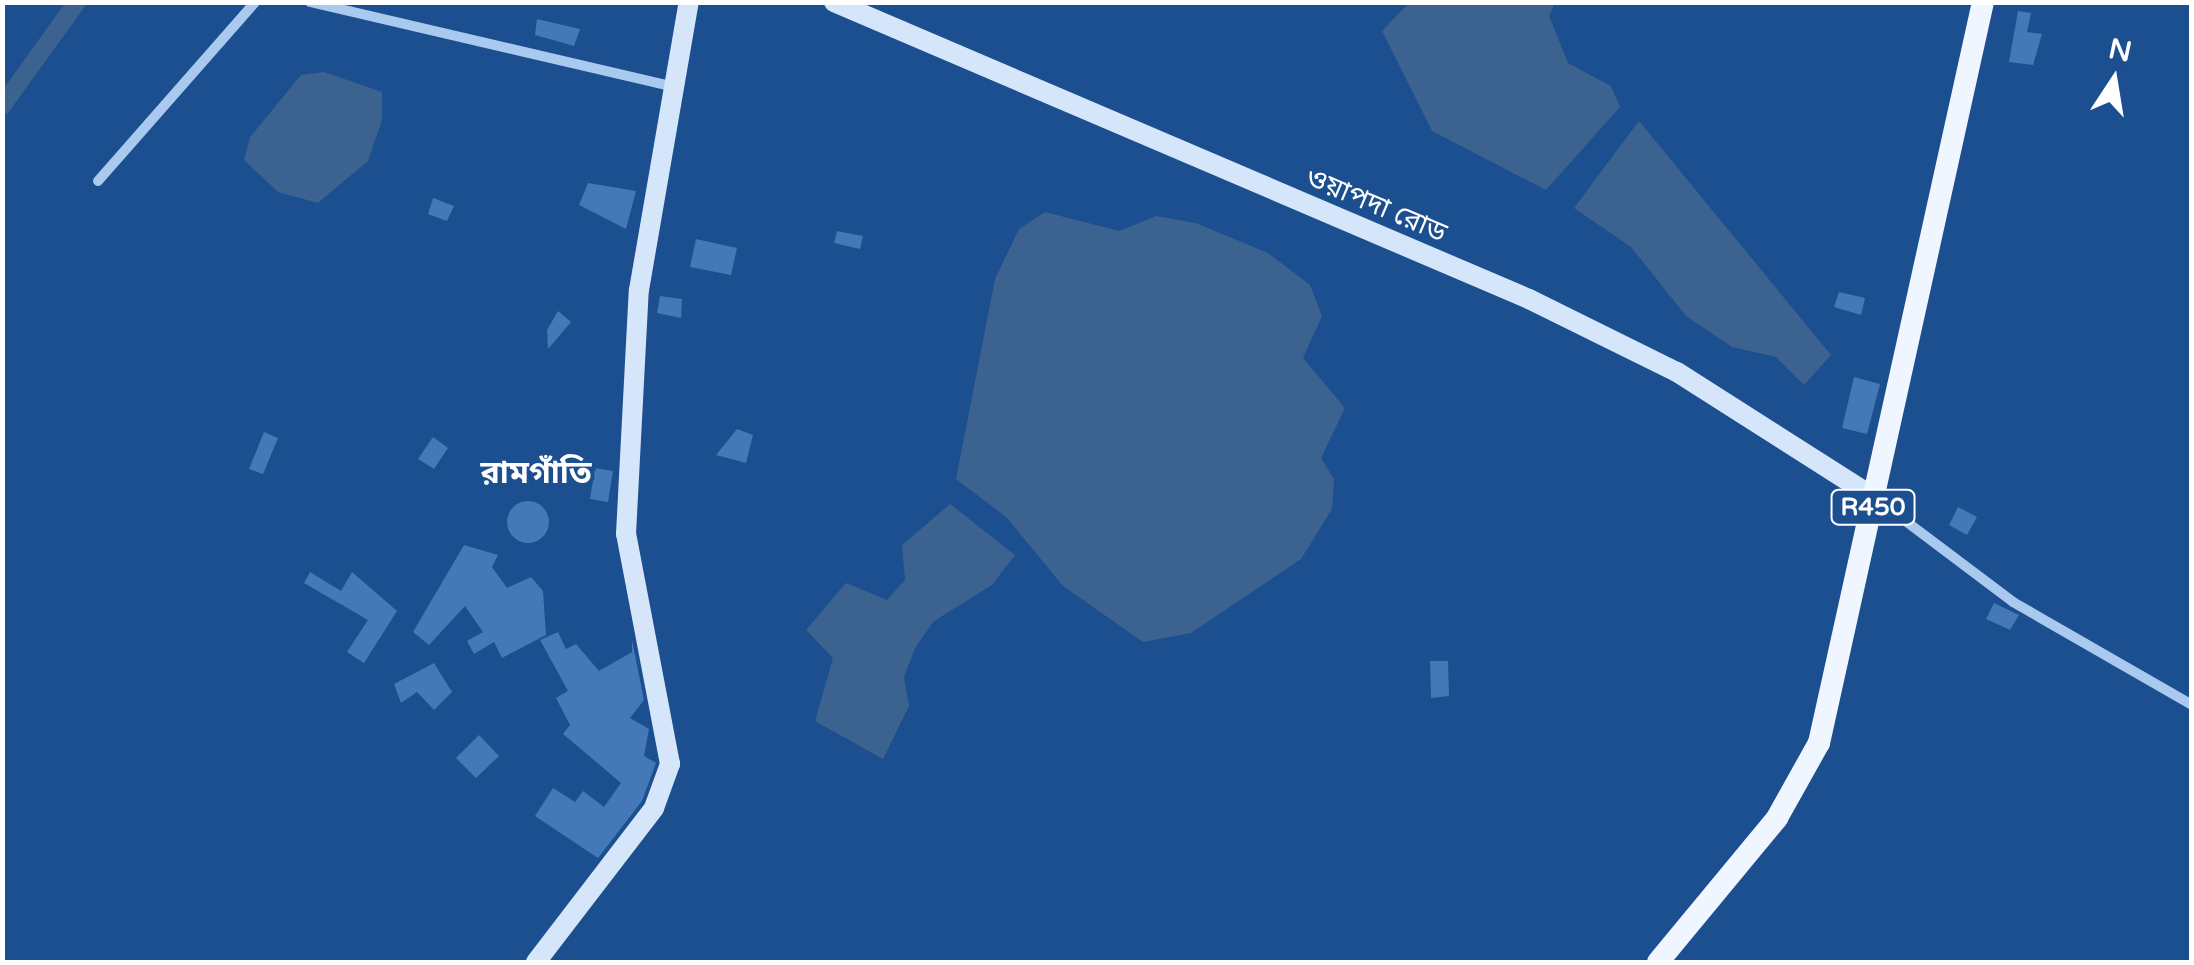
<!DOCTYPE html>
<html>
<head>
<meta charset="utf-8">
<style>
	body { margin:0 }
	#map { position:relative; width:2194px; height:965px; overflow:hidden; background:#1b4f8f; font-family:"Varela Round","Noto Sans Bengali",sans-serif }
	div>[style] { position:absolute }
	.water>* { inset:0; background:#3c6290 }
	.canal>* { height:18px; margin:-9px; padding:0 9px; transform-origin:9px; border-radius:9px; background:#3c6290 }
	.building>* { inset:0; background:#4478b7 }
	.round { border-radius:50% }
	.street>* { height:10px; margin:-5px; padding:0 5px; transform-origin:5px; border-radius:5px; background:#a9c9ee }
	.secondary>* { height:20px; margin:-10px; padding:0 10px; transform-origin:10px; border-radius:10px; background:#d6e6fa }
	.primary>* { height:22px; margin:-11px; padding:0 11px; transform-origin:11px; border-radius:11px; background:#f0f6ff }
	span { translate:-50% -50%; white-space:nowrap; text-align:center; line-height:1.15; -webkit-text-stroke:8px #1b4f8f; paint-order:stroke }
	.shield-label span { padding:2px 8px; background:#1b4f8f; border:2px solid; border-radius:8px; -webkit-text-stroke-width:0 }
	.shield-label { font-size:25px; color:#fff; font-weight:700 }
	.street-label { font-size:28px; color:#fff }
	.quarter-label { font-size:32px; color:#fff; font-weight:700 }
	.frame { position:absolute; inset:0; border:5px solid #fff; pointer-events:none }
	.north { position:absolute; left:2064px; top:30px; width:100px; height:100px; -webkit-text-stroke:8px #1b4f8f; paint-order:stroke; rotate:12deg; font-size:28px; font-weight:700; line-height:40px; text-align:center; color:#fff }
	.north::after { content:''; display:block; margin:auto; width:35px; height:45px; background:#fff; clip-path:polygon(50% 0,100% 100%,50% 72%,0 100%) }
</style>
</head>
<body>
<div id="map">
	<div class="water">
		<div style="clip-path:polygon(1410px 2px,1555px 3px,1549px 16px,1568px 63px,1611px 86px,1620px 107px,1546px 190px,1432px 131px,1382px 31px)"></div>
		<div style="clip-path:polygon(324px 72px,382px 92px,382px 120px,368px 161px,318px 203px,278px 192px,244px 160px,250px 137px,301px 75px)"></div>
		<div style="clip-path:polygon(1639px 121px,1831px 355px,1804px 385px,1776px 357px,1732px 347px,1686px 316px,1631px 247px,1574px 208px)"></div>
		<div style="clip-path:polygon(1045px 212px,1119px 231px,1156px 216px,1196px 223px,1268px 253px,1310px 285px,1322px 316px,1303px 358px,1345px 408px,1321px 458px,1334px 479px,1332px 509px,1301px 559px,1191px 633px,1143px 642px,1063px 586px,1006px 517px,956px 479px,995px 279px,1019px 229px)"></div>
		<div style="clip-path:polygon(950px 504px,1015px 555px,992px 585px,934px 621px,915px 648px,904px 677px,909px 706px,883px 759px,815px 721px,833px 658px,806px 630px,846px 583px,887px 600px,905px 580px,902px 545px)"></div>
	</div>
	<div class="canal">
		<div style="left:2px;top:106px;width:128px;rotate:-54.2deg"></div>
	</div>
	<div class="building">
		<div style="clip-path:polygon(2018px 11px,2031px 13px,2027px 32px,2042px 34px,2033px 65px,2009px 62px)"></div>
		<div style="clip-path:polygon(537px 19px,580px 29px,574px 46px,535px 35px)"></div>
		<div style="clip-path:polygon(588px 183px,636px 191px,626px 229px,579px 205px)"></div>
		<div style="clip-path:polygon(433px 198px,454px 206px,447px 221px,428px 214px)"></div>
		<div style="clip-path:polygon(837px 231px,863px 236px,860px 249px,834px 243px)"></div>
		<div style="clip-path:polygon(696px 239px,737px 248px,731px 275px,690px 267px)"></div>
		<div style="clip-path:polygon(1839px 292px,1865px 298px,1861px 315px,1834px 307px)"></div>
		<div style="clip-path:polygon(660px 296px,682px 299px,681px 318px,657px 313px)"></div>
		<div style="clip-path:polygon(558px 311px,571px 322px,548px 349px,547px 330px)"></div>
		<div style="clip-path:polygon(1854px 377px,1880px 384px,1867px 434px,1842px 428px)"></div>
		<div style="clip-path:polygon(737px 429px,753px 435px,746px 463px,716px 455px)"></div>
		<div style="clip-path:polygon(264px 432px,278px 438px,263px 474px,249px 469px)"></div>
		<div style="clip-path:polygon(433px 437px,448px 448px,434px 469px,418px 459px)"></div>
		<div style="clip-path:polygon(595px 468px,613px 471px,608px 502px,590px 499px)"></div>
		<div class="round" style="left:507px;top:501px;width:42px;height:42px"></div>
		<div style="clip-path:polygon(1958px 507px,1977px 517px,1967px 535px,1949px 525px)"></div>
		<div style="clip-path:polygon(464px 545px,498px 555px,492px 567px,507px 588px,531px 577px,543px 591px,546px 635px,502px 658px,494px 642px,474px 654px,467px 641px,483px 632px,465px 606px,429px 645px,413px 632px)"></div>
		<div style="clip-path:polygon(310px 572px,341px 591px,352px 572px,397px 611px,364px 663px,347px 652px,368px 620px,304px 583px)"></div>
		<div style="clip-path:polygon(1994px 603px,2019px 615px,2010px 630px,1986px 619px)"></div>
		<div style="clip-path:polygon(558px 632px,566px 649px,576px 644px,599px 671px,632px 652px,632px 640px,644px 700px,630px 718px,649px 729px,644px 756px,656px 763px,642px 801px,598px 858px,535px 816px,553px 788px,575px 802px,583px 791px,604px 807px,621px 783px,563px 734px,570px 725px,556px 698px,568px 691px,540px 640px)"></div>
		<div style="clip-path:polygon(1430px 661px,1448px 661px,1449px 696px,1431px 698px)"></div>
		<div style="clip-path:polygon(434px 663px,452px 692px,434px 710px,417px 692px,401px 703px,394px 684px)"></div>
		<div style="clip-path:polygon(479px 735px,499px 756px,476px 778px,456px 758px)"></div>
	</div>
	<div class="street">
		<div style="left:310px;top:2px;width:374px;rotate:13.1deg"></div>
		<div style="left:98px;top:181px;width:238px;rotate:-48.7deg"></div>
		<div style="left:1875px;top:498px;width:173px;rotate:37deg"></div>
		<div style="left:2013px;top:602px;width:207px;rotate:29.9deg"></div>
	</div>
	<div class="secondary">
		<div style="left:834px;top:2px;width:756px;rotate:23.14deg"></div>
		<div style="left:1529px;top:299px;width:165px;rotate:26.3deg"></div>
		<div style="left:1677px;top:372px;width:235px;rotate:32.5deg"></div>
		<div style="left:536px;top:962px;width:194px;rotate:-52.5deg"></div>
		<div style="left:654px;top:808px;width:47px;rotate:-70deg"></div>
		<div style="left:670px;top:764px;width:234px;rotate:-100.8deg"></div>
		<div style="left:626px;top:534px;width:244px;rotate:-87deg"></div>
		<div style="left:639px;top:290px;width:292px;rotate:-80.2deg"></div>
	</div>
	<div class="primary">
		<div style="left:1658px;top:962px;width:187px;rotate:-50.4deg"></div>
		<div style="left:1777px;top:818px;width:86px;rotate:-60.8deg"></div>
		<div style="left:1819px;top:743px;width:759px;rotate:-77.52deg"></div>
	</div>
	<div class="shield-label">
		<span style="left:1873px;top:507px">R450</span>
	</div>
	<div class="street-label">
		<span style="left:1376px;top:205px;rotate:23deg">ওয়াপদা রোড</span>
	</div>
	<div class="quarter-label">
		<span style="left:536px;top:473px">রামগাঁতি</span>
	</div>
	<div class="frame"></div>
	<div class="north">N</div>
</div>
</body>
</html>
